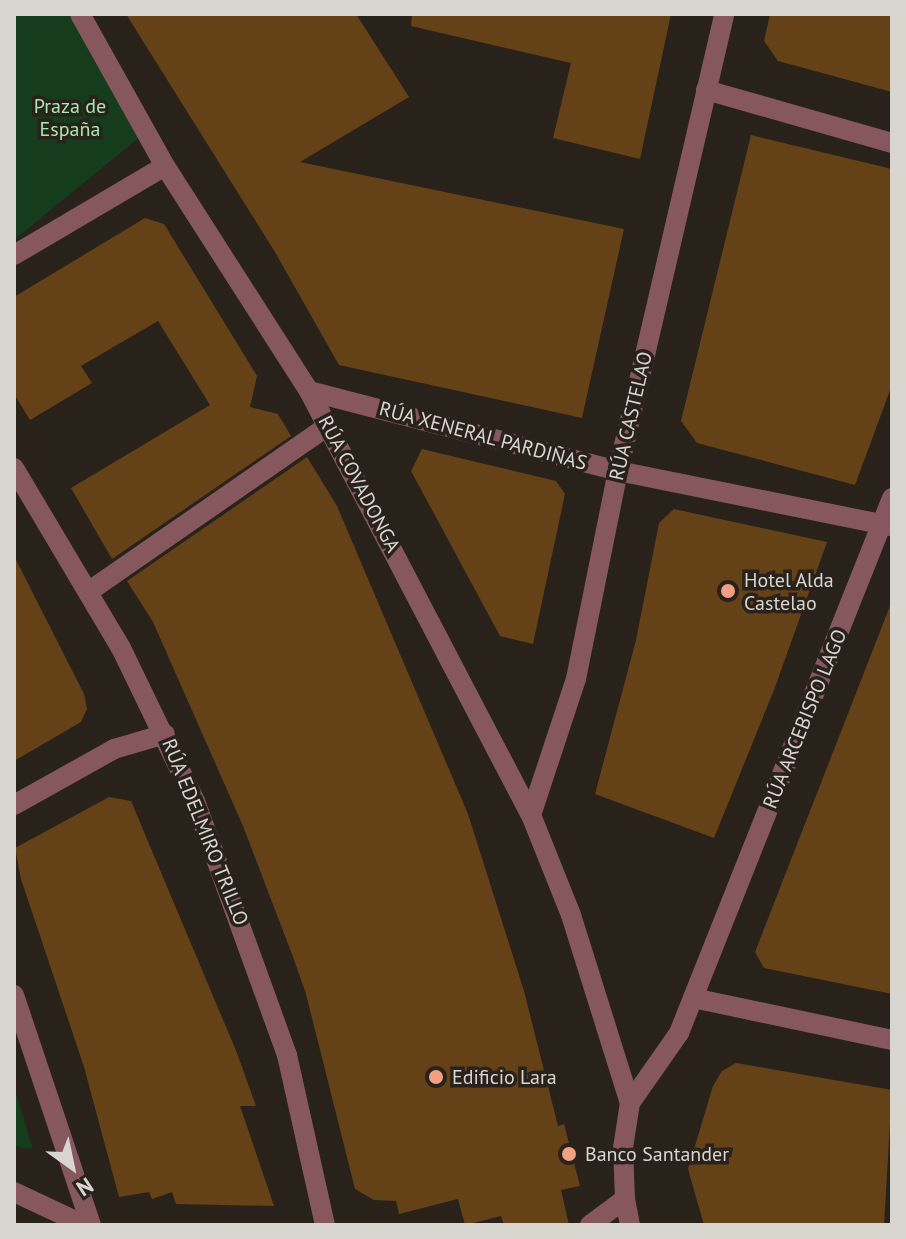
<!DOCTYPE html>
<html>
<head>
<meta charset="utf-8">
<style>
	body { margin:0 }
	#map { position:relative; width:906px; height:1239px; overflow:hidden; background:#28221a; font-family:"PT Sans",sans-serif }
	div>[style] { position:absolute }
	.green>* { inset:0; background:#143c1d }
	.building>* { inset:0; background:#654117 }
	.minor>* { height:20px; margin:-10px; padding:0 10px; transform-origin:10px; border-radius:10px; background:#86585d }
	.dots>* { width:22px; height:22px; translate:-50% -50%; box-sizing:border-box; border:4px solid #28221a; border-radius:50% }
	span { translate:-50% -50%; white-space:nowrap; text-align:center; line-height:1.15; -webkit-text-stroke:7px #28221a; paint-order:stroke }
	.park-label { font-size:20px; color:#a4e9af }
	.street-label { font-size:20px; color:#d9d6d0 }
	.poi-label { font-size:20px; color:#d9d6d0 }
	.left { translate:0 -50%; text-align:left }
	.frame { position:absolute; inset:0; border:16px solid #d9d6d0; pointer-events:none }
	.north { position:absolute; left:32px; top:1127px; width:80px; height:80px; -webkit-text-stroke:6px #28221a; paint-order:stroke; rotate:147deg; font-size:22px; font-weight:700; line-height:32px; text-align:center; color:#d9d6d0 }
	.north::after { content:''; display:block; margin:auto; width:28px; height:36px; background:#d9d6d0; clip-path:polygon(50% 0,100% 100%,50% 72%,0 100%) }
</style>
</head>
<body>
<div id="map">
	<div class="green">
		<div style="clip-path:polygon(14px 14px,72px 14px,146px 132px,14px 240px)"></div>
		<div style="clip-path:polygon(14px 1087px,33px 1149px,14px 1146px)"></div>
	</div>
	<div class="building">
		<div style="clip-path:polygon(126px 14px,356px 14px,409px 97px,300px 162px,624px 229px,582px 418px,339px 365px,275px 252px)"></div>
		<div style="clip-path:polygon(412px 14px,671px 14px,640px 159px,553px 138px,571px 63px,411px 26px)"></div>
		<div style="clip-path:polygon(770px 14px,892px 14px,892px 92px,778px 61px,764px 41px)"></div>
		<div style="clip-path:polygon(751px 135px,892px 169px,892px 385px,855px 485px,697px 443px,681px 421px)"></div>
		<div style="clip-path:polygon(145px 218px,164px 224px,257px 376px,250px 407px,278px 414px,291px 436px,112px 559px,71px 488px,210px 405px,158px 321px,81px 366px,92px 383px,30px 420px,14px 394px,14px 297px)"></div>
		<div style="clip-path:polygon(422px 449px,556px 481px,565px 494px,533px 644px,500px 636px,411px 471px)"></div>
		<div style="clip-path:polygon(307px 457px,337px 506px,468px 814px,524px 991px,558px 1126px,564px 1124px,580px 1186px,561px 1190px,569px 1225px,504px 1225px,501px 1216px,465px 1225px,458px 1199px,399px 1214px,396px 1201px,374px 1200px,355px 1189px,306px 994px,293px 957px,243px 826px,153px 622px,127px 581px)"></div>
		<div style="clip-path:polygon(674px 509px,827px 542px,774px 690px,714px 838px,595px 794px,636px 640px,659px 523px)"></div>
		<div style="clip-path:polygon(14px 556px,84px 694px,87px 709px,81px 722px,14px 761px)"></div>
		<div style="clip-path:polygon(890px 606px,892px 606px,892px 994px,764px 968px,755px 952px)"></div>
		<div style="clip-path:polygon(109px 797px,131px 801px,237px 1053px,256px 1106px,240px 1106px,274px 1206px,176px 1204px,172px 1192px,152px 1199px,149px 1192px,119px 1197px,84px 1067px,21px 879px,15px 848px)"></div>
		<div style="clip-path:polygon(736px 1063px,892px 1090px,884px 1225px,704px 1225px,688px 1169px,713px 1086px,722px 1071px)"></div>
	</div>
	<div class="minor">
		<div style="left:80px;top:14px;width:174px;rotate:60.8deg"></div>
		<div style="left:165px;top:166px;width:267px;rotate:57.4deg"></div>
		<div style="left:309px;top:391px;width:479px;rotate:62.4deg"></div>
		<div style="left:531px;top:815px;width:108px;rotate:68.2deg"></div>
		<div style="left:571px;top:915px;width:197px;rotate:72.6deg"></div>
		<div style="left:706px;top:90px;width:193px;rotate:15.9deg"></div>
		<div style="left:14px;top:255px;width:175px;rotate:-30.5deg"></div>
		<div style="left:309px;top:391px;width:319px;rotate:14.5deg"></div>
		<div style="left:618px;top:471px;width:279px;rotate:11.4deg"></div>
		<div style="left:14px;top:468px;width:209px;rotate:59.3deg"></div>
		<div style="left:121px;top:648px;width:170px;rotate:64.2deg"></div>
		<div style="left:195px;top:801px;width:270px;rotate:70.1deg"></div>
		<div style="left:287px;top:1055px;width:174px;rotate:77.4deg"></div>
		<div style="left:88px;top:592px;width:292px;rotate:-34.7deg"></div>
		<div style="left:14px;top:805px;width:115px;rotate:-29.2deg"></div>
		<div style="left:114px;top:749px;width:53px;rotate:-16.4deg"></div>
		<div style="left:531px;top:815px;width:143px;rotate:-71.7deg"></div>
		<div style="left:576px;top:679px;width:212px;rotate:-78.6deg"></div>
		<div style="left:618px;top:471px;width:469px;rotate:-76.9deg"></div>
		<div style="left:14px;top:995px;width:243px;rotate:71.5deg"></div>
		<div style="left:693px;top:998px;width:203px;rotate:11.9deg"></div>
		<div style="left:14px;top:1192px;width:77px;rotate:25.2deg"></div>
		<div style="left:590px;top:1225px;width:44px;rotate:-36.6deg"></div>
		<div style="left:630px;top:1225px;width:26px;rotate:-101deg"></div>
		<div style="left:625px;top:1199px;width:51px;rotate:-92.2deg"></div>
		<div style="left:623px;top:1148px;width:46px;rotate:-81.2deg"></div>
		<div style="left:630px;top:1103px;width:85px;rotate:-55deg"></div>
		<div style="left:679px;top:1033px;width:576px;rotate:-68.29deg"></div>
	</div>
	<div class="dots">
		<div style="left:728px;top:591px;background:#f39f84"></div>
		<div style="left:436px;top:1077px;background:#f39f84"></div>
		<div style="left:569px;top:1154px;background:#f39f84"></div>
	</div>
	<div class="park-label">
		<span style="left:70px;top:118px">Praza de<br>España</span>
	</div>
	<div class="street-label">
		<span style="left:631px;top:416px;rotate:-77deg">RÚA CASTELAO</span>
		<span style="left:483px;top:436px;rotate:15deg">RÚA XENERAL PARDIÑAS</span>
		<span style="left:359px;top:484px;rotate:62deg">RÚA COVADONGA</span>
		<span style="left:805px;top:719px;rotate:-68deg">RÚA ARCEBISPO LAGO</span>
		<span style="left:205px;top:832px;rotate:68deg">RÚA EDELMIRO TRILLO</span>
	</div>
	<div class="poi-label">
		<span class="left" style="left:744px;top:592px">Hotel Alda<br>Castelao</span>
		<span class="left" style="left:452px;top:1077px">Edificio Lara</span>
		<span class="left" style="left:585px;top:1154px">Banco Santander</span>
	</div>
	<div class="frame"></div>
	<div class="north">N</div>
</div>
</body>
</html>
